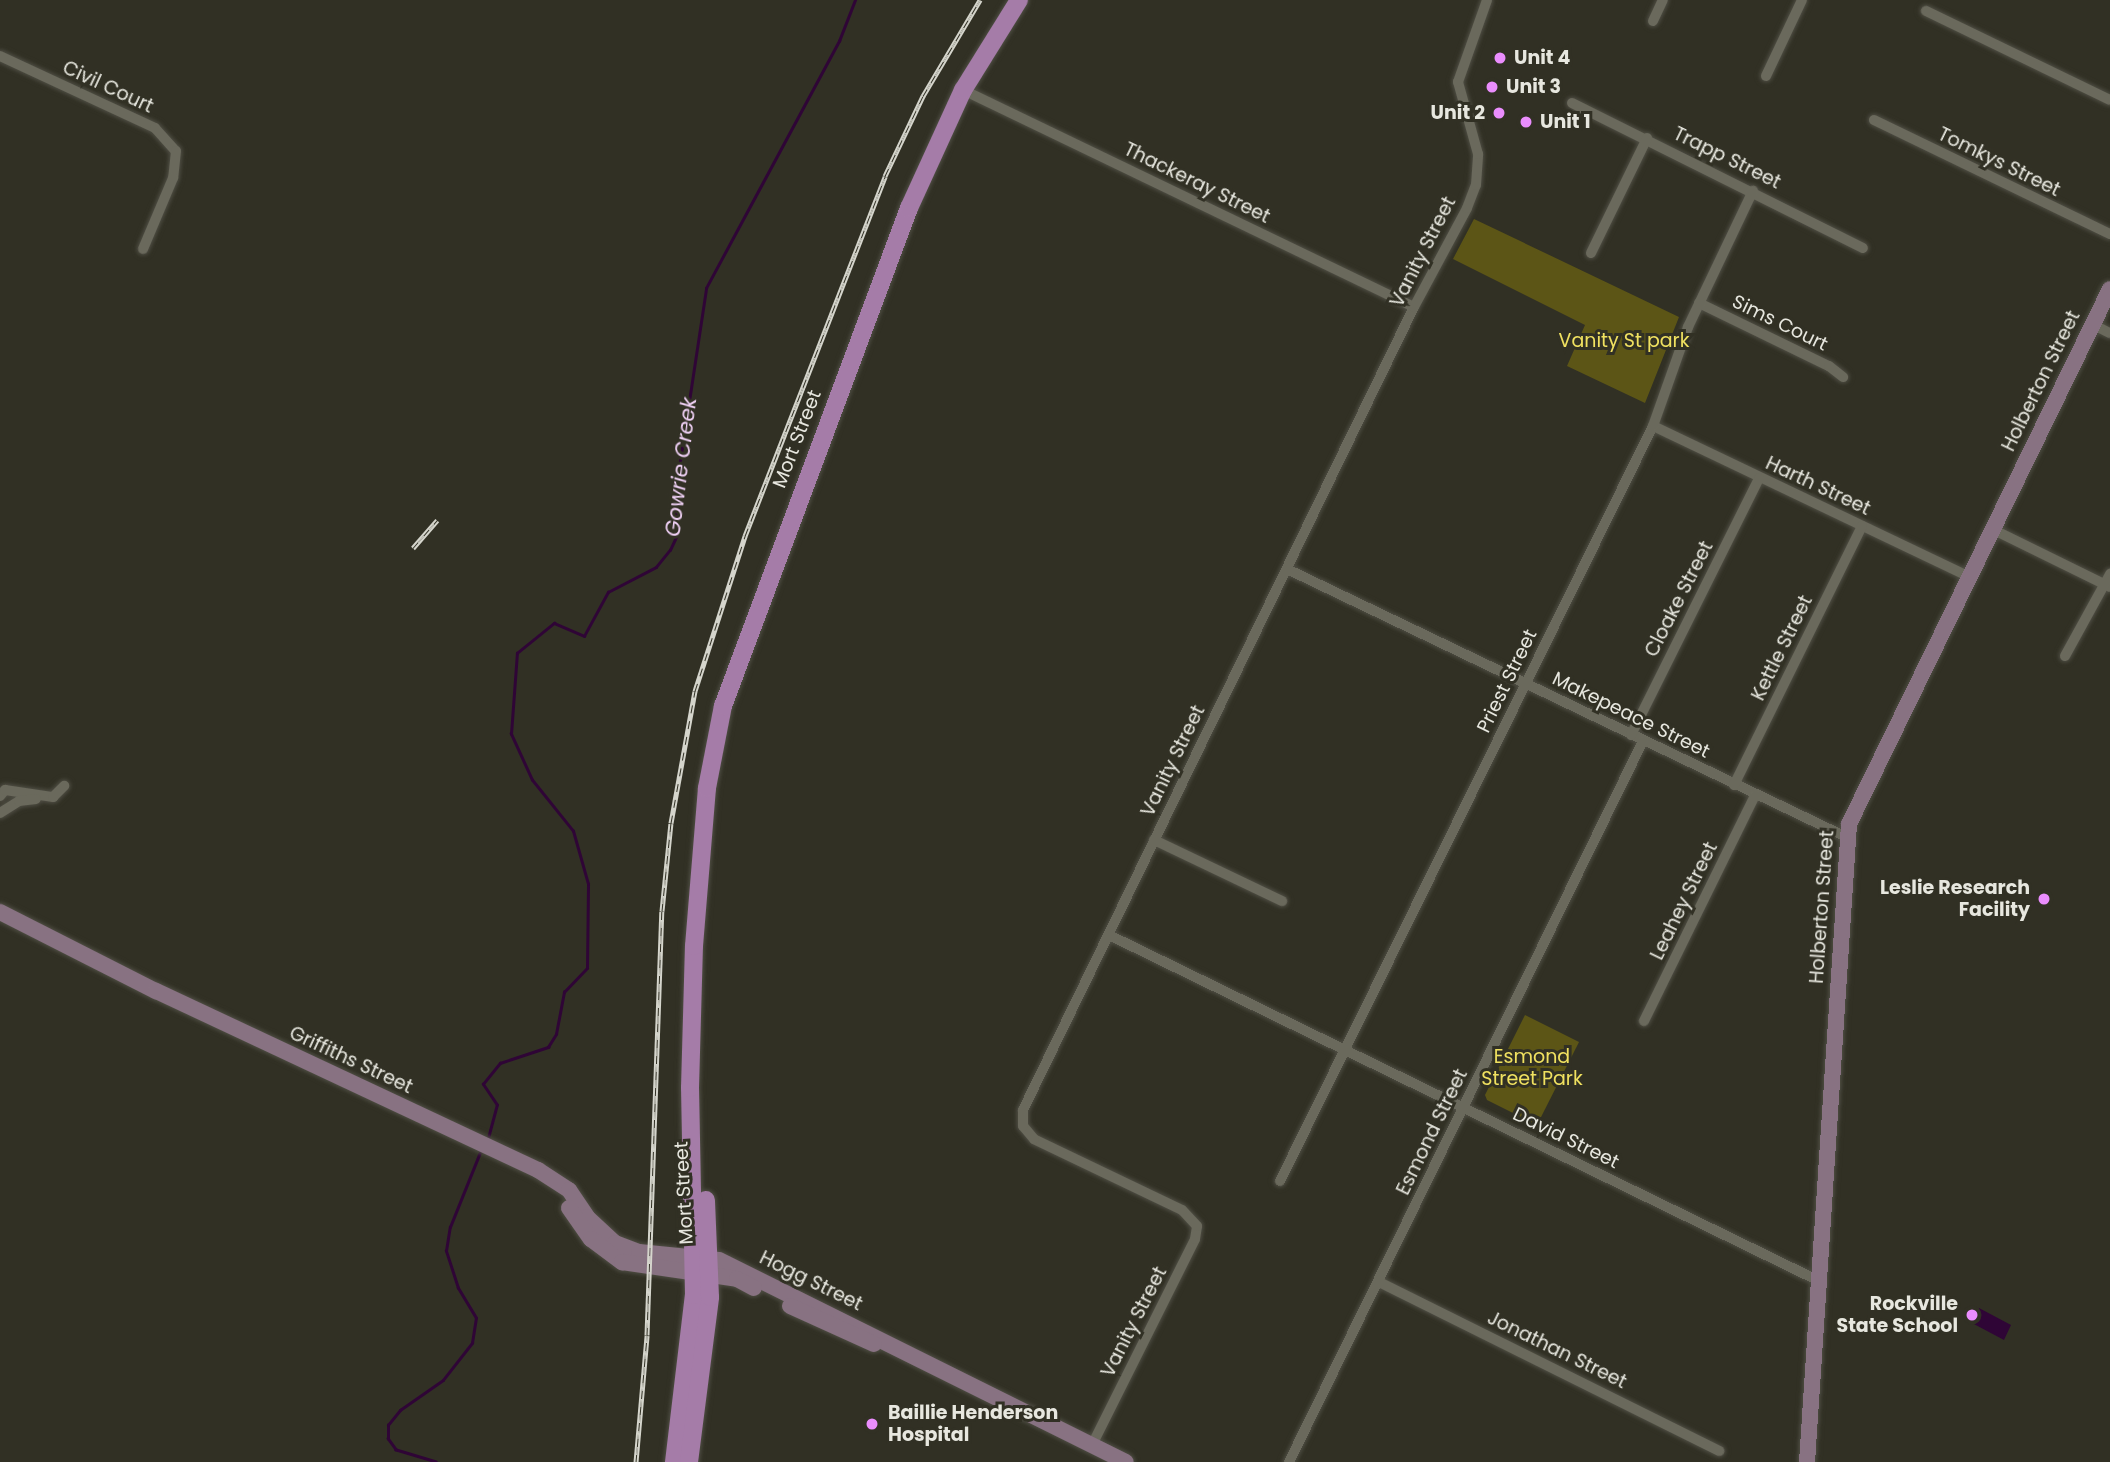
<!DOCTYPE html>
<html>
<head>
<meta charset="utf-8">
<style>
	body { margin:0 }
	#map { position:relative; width:2110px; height:1462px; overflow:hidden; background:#313024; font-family:Poppins,sans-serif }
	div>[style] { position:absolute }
	.green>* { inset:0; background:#5c5516 }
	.water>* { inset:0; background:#2f0536 }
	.stream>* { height:2.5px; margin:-1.25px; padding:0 1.25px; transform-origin:1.25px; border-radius:1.25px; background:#2f0536 }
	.roads { filter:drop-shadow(0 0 2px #4f4e44) drop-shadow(0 0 2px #4f4e44) }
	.street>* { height:10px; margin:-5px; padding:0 5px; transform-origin:5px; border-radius:5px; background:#6a695c }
	.secondary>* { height:16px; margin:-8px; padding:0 8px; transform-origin:8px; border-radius:8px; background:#887282 }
	.primary>* { height:18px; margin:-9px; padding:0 9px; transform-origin:9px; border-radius:9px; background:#a57ca8 }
	.rail>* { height:5px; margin-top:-2.5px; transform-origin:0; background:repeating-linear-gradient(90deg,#313024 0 8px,#d5d5cc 0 16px); box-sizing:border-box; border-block:2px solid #d5d5cc }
	.dots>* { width:19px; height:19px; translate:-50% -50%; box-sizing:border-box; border:4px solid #313024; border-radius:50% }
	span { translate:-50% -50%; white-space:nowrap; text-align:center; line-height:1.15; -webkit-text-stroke:6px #313024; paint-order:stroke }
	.poi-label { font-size:19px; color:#e7e7df; font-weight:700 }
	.left { translate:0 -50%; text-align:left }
	.right { translate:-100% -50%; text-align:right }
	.street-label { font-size:19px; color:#e7e7df }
	.park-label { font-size:19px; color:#f0e160 }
	.water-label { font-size:21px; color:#f1d2f7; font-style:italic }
</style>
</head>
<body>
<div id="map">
	<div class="green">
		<div style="clip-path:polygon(1474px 219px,1679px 317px,1645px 403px,1567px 366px,1585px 325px,1453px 259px)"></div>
		<div style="clip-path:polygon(1525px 1015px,1579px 1042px,1537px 1125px,1487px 1100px,1485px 1095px)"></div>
	</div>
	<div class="water">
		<div style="clip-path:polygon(1979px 1308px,2011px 1325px,2004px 1340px,1972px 1323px)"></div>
	</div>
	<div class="stream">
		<div style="left:488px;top:1138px;width:34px;rotate:-75deg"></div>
		<div style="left:497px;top:1105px;width:25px;rotate:-124deg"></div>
		<div style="left:483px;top:1084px;width:27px;rotate:-51deg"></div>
		<div style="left:500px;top:1063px;width:51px;rotate:-18.4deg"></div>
		<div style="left:548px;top:1047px;width:15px;rotate:-58deg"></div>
		<div style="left:556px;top:1034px;width:43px;rotate:-79.2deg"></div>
		<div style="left:564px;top:992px;width:33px;rotate:-46deg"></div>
		<div style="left:587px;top:968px;width:84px;rotate:-89.3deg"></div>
		<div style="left:588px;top:884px;width:55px;rotate:-105.8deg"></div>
		<div style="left:573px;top:831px;width:65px;rotate:-128.8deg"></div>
		<div style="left:532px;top:780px;width:51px;rotate:-114.5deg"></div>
		<div style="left:511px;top:734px;width:81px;rotate:-85.8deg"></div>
		<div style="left:517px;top:653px;width:48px;rotate:-39deg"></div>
		<div style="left:554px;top:623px;width:33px;rotate:23deg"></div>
		<div style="left:584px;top:636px;width:50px;rotate:-61.4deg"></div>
		<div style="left:608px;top:592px;width:54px;rotate:-27.5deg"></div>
		<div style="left:656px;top:567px;width:22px;rotate:-51deg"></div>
		<div style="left:670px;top:550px;width:17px;rotate:-65deg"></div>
		<div style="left:677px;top:535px;width:41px;rotate:-92.8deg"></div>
		<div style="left:675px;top:494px;width:208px;rotate:-81.4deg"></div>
		<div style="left:706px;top:288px;width:281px;rotate:-61.7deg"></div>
		<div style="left:839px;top:41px;width:44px;rotate:-68.7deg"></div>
		<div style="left:436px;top:1462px;width:42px;rotate:-163.3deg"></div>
		<div style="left:396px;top:1450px;width:14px;rotate:-126deg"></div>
		<div style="left:388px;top:1439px;width:14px;rotate:-90deg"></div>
		<div style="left:388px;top:1425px;width:19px;rotate:-51deg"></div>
		<div style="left:400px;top:1410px;width:52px;rotate:-34.9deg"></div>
		<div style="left:443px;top:1380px;width:47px;rotate:-51.9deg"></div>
		<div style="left:472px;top:1343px;width:25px;rotate:-81deg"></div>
		<div style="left:476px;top:1318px;width:35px;rotate:-121deg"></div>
		<div style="left:458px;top:1288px;width:39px;rotate:-108deg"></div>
		<div style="left:446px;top:1251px;width:24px;rotate:-81deg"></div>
		<div style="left:450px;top:1227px;width:83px;rotate:-68.1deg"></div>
	</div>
	<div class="roads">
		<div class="street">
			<div style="left:1926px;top:11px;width:204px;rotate:25.8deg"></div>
			<div style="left:1653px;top:21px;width:23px;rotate:-65deg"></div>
			<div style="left:0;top:56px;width:171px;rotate:24.9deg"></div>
			<div style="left:155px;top:128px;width:31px;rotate:48deg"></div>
			<div style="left:176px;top:151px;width:27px;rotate:96deg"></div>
			<div style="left:173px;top:178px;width:77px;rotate:112.9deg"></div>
			<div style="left:1766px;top:76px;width:84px;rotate:-64.7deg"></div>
			<div style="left:963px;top:90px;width:500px;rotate:25.69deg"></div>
			<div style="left:1572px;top:103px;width:325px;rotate:26.5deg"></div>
			<div style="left:1874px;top:120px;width:262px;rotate:25.8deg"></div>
			<div style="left:1591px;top:253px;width:128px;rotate:-64deg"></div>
			<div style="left:1699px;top:303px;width:144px;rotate:25.9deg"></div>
			<div style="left:1829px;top:366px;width:18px;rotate:38deg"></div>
			<div style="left:2092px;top:324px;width:20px;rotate:27deg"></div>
			<div style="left:1653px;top:426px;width:350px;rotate:25.5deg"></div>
			<div style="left:1992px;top:529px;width:131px;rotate:26.2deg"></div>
			<div style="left:1287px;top:569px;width:620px;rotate:25.61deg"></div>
			<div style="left:2065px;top:656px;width:94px;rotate:-61.2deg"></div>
			<div style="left:1631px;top:735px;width:287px;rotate:-63.5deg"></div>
			<div style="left:1734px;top:785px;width:289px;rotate:-63.7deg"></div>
			<div style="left:0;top:796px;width:8px;rotate:-50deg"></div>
			<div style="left:5px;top:790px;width:49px;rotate:8.3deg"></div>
			<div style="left:53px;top:797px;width:16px;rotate:-45deg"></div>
			<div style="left:0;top:813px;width:22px;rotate:-32deg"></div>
			<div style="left:19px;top:801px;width:17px;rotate:-7deg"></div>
			<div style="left:1154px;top:840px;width:142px;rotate:25.5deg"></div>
			<div style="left:1109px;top:935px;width:790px;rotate:25.98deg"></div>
			<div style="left:1644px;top:1021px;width:252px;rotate:-63.8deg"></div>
			<div style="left:1280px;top:1181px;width:842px;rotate:-63.71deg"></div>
			<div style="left:1653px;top:426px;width:105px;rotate:-70.5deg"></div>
			<div style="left:1688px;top:327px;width:151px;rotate:-64.5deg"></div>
			<div style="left:1379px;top:1282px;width:380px;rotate:26.4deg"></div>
			<div style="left:1092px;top:1445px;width:230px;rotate:-63.4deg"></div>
			<div style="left:1195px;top:1239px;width:13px;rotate:-81deg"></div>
			<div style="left:1197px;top:1226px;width:22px;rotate:-133deg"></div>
			<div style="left:1182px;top:1210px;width:164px;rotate:-154.4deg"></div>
			<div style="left:1034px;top:1139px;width:17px;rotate:-130deg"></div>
			<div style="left:1023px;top:1126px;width:16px;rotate:-90deg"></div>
			<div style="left:1023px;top:1110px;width:893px;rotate:-64.04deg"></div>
			<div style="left:1414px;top:307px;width:112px;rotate:-61.8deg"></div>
			<div style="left:1467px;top:208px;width:25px;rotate:-69deg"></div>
			<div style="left:1476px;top:185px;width:31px;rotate:-86deg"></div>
			<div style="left:1478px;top:154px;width:75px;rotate:-105.5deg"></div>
			<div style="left:1458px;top:82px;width:87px;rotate:-70.5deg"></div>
			<div style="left:1289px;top:1462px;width:803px;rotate:-63.85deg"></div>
		</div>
		<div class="secondary">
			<div style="left:0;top:912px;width:175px;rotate:26.9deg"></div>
			<div style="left:156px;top:991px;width:422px;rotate:25.1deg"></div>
			<div style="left:538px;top:1170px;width:37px;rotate:33deg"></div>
			<div style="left:569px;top:1190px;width:32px;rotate:56deg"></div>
			<div style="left:587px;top:1217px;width:38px;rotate:43deg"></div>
			<div style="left:615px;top:1243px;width:26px;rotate:21deg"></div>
			<div style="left:639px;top:1252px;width:80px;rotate:5.7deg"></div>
			<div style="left:719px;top:1260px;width:454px;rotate:26.4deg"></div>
			<div style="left:569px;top:1208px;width:38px;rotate:55deg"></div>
			<div style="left:591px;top:1239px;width:39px;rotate:37deg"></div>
			<div style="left:622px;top:1262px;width:116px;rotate:8.4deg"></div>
			<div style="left:737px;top:1279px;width:19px;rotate:28deg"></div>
			<div style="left:790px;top:1306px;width:92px;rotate:24.3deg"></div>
			<div style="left:1807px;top:1462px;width:639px;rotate:-86.23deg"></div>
			<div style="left:1849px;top:824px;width:595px;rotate:-63.99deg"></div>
		</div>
		<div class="primary">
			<div style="left:674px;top:1462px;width:168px;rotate:-83.2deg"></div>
			<div style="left:694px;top:1295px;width:207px;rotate:-91.1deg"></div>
			<div style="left:690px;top:1088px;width:142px;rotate:-88.4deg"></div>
			<div style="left:694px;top:946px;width:159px;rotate:-85.3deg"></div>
			<div style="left:707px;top:788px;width:84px;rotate:-79deg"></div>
			<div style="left:723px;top:706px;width:532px;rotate:-69.52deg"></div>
			<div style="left:909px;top:208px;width:130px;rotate:-65.4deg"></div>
			<div style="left:963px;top:90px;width:106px;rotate:-58.1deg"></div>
			<div style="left:689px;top:1462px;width:166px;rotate:-82.7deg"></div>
			<div style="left:710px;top:1297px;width:97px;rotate:-92.4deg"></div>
		</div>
	</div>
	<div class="rail">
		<div style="left:413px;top:548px;width:37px;rotate:-49deg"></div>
		<div style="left:636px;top:1462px;width:127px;rotate:-85deg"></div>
		<div style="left:647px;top:1335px;width:424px;rotate:-88deg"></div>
		<div style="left:662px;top:911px;width:88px;rotate:-84.2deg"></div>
		<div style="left:671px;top:823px;width:134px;rotate:-79.7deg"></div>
		<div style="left:695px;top:691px;width:163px;rotate:-72.1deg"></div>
		<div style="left:745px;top:536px;width:386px;rotate:-68.7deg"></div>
		<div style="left:885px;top:176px;width:89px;rotate:-64.6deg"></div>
		<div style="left:923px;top:96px;width:112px;rotate:-59.3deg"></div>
	</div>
	<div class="dots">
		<div style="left:1500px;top:58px;background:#ea8dfd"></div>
		<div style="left:1492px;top:87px;background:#ea8dfd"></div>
		<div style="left:1499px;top:113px;background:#ea8dfd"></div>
		<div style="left:1526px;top:122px;background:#ea8dfd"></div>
		<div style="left:2044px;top:899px;background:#ea8dfd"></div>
		<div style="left:1972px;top:1315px;background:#ea8dfd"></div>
		<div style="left:872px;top:1424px;background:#ea8dfd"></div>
	</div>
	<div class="poi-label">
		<span class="left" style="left:1514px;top:58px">Unit 4</span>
		<span class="left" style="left:1506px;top:87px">Unit 3</span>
		<span class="right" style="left:1485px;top:113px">Unit 2</span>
		<span class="left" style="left:1540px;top:122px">Unit 1</span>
		<span class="right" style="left:2030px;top:899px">Leslie Research<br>Facility</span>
		<span class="right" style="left:1958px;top:1315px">Rockville<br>State School</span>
		<span class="left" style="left:888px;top:1424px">Baillie Henderson<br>Hospital</span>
	</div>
	<div class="street-label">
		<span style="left:108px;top:87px;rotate:25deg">Civil Court</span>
		<span style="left:1727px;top:158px;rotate:26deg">Trapp Street</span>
		<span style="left:1999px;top:162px;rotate:26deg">Tomkys Street</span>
		<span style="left:1197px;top:183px;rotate:26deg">Thackeray Street</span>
		<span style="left:1423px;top:252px;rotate:-63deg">Vanity Street</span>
		<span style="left:1780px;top:323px;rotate:26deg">Sims Court</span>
		<span style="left:2041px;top:381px;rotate:-64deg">Holberton Street</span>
		<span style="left:797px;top:439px;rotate:-69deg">Mort Street</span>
		<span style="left:1818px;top:486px;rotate:25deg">Harth Street</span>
		<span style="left:1679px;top:599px;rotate:-63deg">Cloake Street</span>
		<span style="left:1782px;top:648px;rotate:-64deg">Kettle Street</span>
		<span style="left:1507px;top:681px;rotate:-64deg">Priest Street</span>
		<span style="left:1631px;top:715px;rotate:26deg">Makepeace Street</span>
		<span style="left:1173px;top:761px;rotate:-64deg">Vanity Street</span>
		<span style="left:1684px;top:901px;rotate:-64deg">Leahey Street</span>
		<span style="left:1822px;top:907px;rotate:-86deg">Holberton Street</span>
		<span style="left:351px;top:1060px;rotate:25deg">Griffiths Street</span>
		<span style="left:1432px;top:1132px;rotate:-64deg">Esmond Street</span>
		<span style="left:1566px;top:1138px;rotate:26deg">David Street</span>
		<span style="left:684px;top:1193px;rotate:-93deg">Mort Street</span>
		<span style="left:811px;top:1281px;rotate:26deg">Hogg Street</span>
		<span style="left:1134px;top:1322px;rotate:-63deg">Vanity Street</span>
		<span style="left:1557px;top:1350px;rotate:26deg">Jonathan Street</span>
	</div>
	<div class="park-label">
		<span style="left:1624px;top:341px">Vanity St park</span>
		<span style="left:1532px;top:1068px">Esmond<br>Street Park</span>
	</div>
	<div class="water-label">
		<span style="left:681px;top:467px;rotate:-83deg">Gowrie Creek</span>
	</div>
</div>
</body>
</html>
